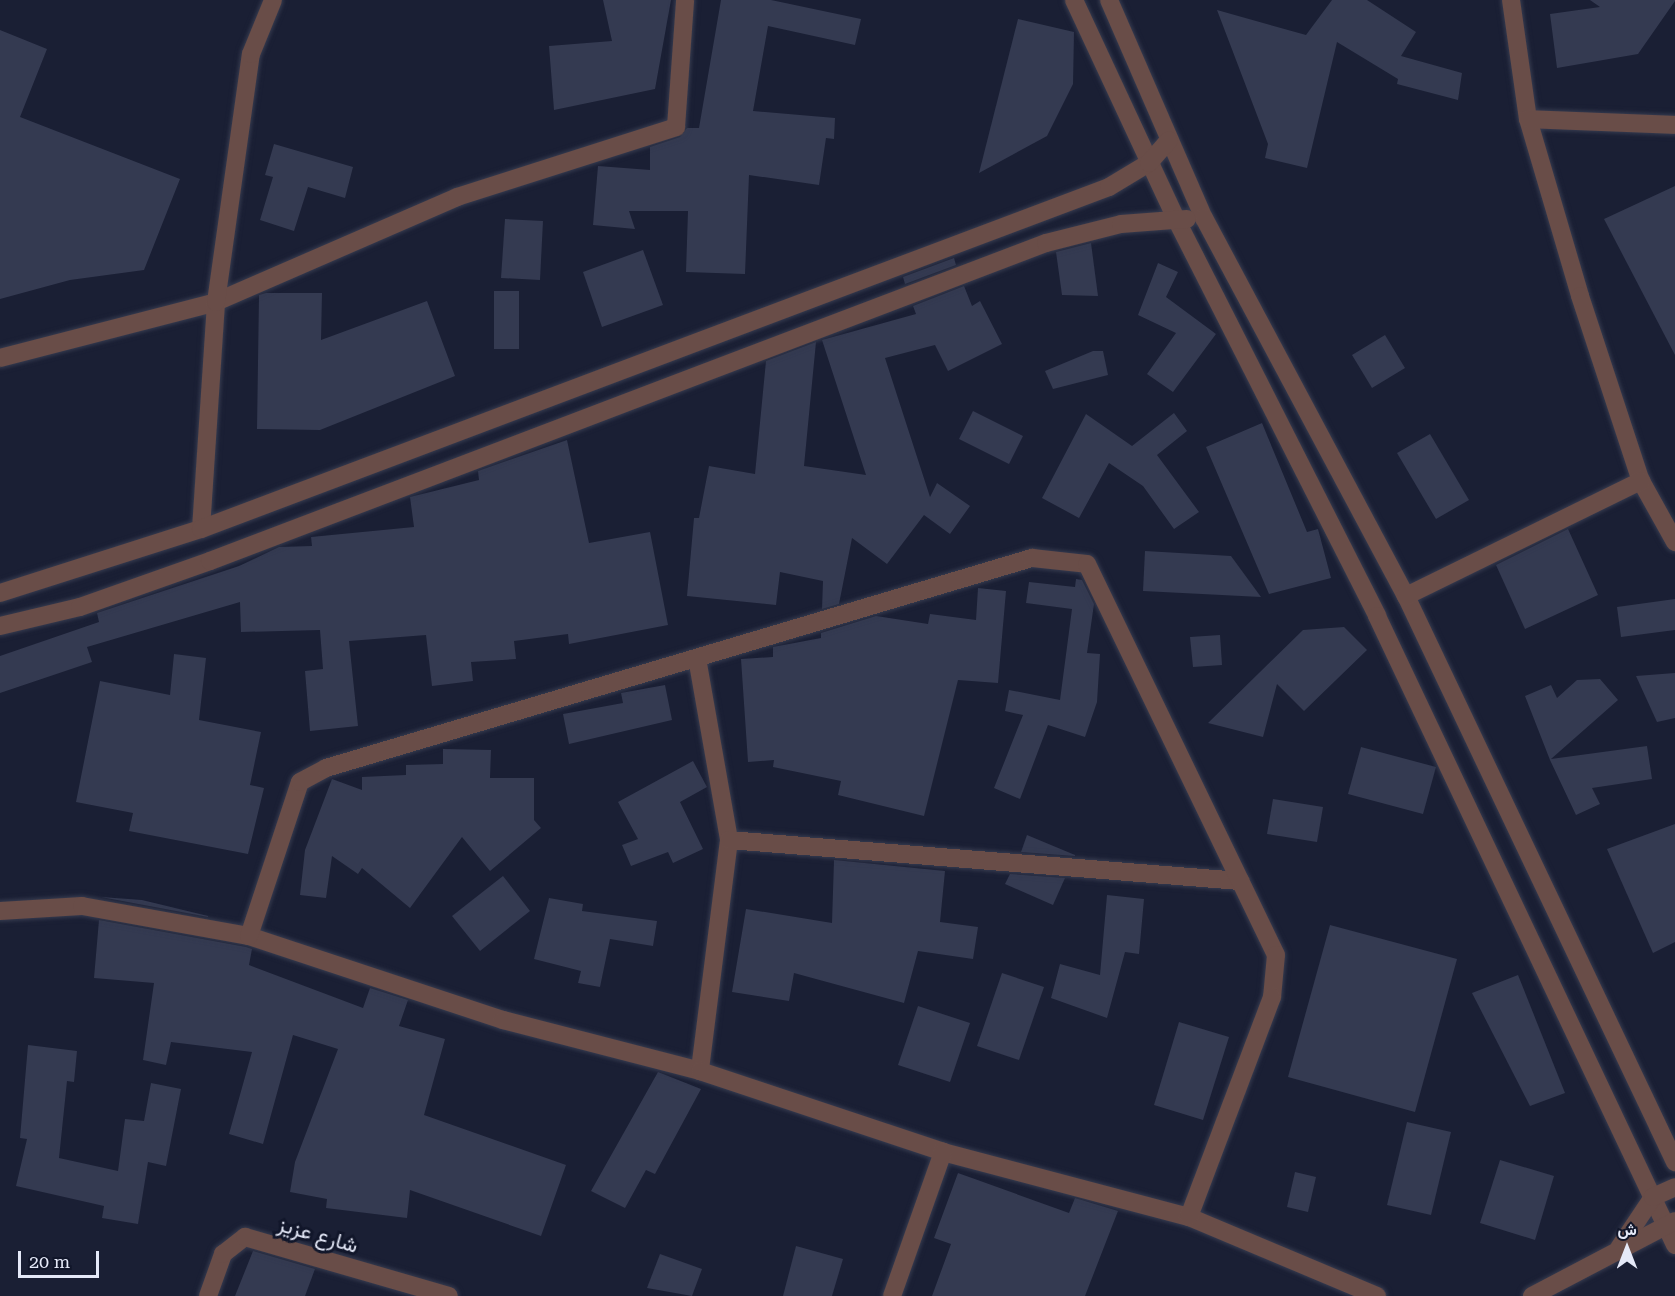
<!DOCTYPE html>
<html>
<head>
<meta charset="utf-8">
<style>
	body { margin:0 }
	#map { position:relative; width:1675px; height:1296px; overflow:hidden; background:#1a1f34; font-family:"Roboto Serif",Vazirmatn,serif }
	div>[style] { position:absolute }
	.building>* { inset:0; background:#343a51 }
	.roads { filter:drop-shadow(0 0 2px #363b4f) drop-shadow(0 0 2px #363b4f) }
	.minor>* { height:18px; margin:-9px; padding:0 9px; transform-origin:9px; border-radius:9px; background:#694d48 }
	span { translate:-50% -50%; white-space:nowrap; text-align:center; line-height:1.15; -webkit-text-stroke:6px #11162a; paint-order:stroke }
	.street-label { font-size:21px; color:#e5e9f8 }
	.north { position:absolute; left:1597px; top:1218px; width:60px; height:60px; -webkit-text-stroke:4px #11162a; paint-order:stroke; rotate:0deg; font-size:16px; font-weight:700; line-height:24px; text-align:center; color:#e5e9f8 }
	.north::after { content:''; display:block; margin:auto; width:21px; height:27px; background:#e5e9f8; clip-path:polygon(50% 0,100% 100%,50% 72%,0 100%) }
	.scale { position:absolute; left:18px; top:1251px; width:81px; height:27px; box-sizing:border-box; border:3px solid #e5e9f8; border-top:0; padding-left:8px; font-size:18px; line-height:21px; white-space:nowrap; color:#e5e9f8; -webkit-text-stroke:4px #11162a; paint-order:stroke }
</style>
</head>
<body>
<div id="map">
	<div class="building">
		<div style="clip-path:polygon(603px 0,671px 0,655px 89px,554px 110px,549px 46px,612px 41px)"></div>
		<div style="clip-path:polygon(721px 0,771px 0,861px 19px,855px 45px,768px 26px,753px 111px,835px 118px,834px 139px,826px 138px,819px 185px,749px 175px,745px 274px,686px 272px,688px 211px,629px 211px,635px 229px,593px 225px,598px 166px,650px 170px,650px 147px,680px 137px,687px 128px,699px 128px)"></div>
		<div style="clip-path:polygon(1332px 0,1367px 0,1416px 32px,1401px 56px,1462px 73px,1458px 100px,1397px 84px,1398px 79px,1337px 42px,1307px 168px,1265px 158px,1268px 144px,1217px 10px,1306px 35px)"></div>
		<div style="clip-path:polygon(1590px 0,1675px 0,1675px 1px,1638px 54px,1557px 68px,1550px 14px,1600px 7px)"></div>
		<div style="clip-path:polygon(1018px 19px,1074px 32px,1073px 84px,1047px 136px,979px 173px)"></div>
		<div style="clip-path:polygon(0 30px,47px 49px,20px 117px,180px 179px,144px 270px,70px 280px,0 299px)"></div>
		<div style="clip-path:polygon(274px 144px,353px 167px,345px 198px,308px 187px,294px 231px,260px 220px,273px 177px,265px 175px)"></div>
		<div style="clip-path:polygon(1675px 186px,1675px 355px,1604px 219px)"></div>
		<div style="clip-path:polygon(505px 219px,543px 221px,540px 280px,501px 278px)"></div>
		<div style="clip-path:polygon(1091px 243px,1098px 296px,1062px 295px,1056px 252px)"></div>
		<div style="clip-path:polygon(643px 250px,663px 305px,602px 327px,583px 272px)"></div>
		<div style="clip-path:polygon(954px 258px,956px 265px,905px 284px,903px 277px)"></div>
		<div style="clip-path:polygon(1158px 263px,1178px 272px,1166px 297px,1216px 334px,1173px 392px,1147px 374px,1176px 333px,1138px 315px)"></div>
		<div style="clip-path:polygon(964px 286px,972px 306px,980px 301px,1002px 344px,948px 371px,935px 345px,885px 358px,930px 497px,937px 483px,970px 506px,950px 534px,924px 515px,887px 564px,852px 538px,839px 604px,822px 609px,823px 581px,780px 572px,776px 605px,687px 596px,694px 518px,699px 518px,709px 466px,755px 474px,766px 361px,816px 342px,804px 466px,866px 475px,822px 340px,916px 314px,913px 306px)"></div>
		<div style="clip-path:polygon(494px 291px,519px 291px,519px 349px,494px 349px)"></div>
		<div style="clip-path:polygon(266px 293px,322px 293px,321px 340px,427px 301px,455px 376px,320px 430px,257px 429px,259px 295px)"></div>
		<div style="clip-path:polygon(1385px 335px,1405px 368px,1372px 388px,1352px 355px)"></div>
		<div style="clip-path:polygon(1093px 351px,1103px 351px,1108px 375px,1053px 389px,1045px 371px)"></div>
		<div style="clip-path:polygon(973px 411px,1023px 436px,1009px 464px,959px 439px)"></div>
		<div style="clip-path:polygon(1174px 413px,1187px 431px,1157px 455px,1199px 512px,1174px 529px,1143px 486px,1109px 463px,1079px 518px,1042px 498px,1086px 414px,1132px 446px)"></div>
		<div style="clip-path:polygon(1262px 423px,1307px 532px,1318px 529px,1331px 578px,1269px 594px,1206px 447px)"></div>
		<div style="clip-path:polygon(1430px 434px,1469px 500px,1436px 519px,1397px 453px)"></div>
		<div style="clip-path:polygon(567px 440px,589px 543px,650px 532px,668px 625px,569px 644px,568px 634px,514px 641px,516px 659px,471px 662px,473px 681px,432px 686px,426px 635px,349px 641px,358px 726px,310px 731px,305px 671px,323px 669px,320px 630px,241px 632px,240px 602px,87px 647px,92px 662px,0 693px,0 656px,99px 622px,97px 613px,239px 566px,279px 547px,312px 546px,311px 537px,414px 527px,410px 497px,479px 480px,478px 471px)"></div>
		<div style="clip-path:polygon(1568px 529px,1598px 595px,1525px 629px,1496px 565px)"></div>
		<div style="clip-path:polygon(1145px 551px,1231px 556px,1261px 597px,1143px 591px)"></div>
		<div style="clip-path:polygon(1076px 579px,1082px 580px,1094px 604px,1087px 653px,1100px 654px,1097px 702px,1085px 737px,1048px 725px,1020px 799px,994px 788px,1023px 715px,1005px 711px,1009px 690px,1060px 700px,1072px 609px,1026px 603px,1029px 582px,1075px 587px)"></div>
		<div style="clip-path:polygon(978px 588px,1006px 591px,998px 683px,958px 680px,924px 816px,838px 795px,841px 781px,773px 767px,774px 760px,748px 762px,741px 659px,773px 657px,773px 647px,821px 638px,821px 633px,876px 616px,928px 624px,930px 614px,976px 620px)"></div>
		<div style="clip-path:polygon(1675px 599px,1675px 630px,1621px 637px,1617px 607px)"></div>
		<div style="clip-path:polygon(1344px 627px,1367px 650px,1304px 711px,1277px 684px,1263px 737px,1208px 723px,1303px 630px)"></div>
		<div style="clip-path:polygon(1220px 635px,1222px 665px,1193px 667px,1190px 637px)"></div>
		<div style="clip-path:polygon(174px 654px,206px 658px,199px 720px,261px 732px,250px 785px,264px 788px,248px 854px,129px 831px,133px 813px,76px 802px,100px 681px,170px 695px)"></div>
		<div style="clip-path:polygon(1675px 673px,1675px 718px,1657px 722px,1636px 676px)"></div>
		<div style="clip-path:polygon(1600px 679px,1618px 700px,1551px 759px,1647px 746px,1652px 779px,1592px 788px,1600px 804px,1576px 815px,1550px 760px,1525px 696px,1551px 685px,1557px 698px,1577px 680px)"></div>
		<div style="clip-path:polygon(665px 685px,672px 720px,569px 744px,563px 714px,623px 703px,621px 693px)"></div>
		<div style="clip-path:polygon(1361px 747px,1436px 767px,1423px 814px,1348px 794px)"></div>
		<div style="clip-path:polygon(443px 749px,491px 750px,490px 778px,534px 778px,534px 820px,541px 828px,490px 871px,462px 837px,410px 908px,362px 868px,358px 874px,332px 856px,326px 898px,300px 895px,305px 850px,332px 779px,362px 790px,362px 777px,406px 775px,406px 765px,443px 764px)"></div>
		<div style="clip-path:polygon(693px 761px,707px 787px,680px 802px,703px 849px,673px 863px,668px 852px,631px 866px,622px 845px,638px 839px,618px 802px)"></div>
		<div style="clip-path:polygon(1273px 799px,1323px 807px,1317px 842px,1267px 834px)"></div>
		<div style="clip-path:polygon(1675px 824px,1675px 942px,1653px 953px,1607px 849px)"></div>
		<div style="clip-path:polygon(1027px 835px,1075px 855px,1075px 856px,1021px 852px)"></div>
		<div style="clip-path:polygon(834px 860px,945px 871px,940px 922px,978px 927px,973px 959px,918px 951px,904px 1003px,794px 973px,789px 1001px,732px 992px,746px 909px,832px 923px)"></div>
		<div style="clip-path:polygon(1010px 874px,1065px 878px,1053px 905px,1005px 884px)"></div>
		<div style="clip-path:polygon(503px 876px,530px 911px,480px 951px,452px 916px)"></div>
		<div style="clip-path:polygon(1107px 895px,1144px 899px,1139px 954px,1125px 952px,1107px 1018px,1051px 998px,1060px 964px,1100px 975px)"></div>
		<div style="clip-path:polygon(101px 897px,142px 900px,208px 916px,208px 917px)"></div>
		<div style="clip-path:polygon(549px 898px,583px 904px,582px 911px,657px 921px,653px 946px,610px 939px,600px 987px,578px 983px,581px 971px,534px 959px)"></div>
		<div style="clip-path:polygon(99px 920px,246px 947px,252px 949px,249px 965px,363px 1008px,370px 988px,408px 1000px,399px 1026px,445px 1039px,424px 1115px,566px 1165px,541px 1236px,410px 1190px,407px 1218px,326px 1208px,327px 1199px,290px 1192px,295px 1162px,338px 1049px,293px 1035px,263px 1144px,229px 1134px,252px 1052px,171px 1042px,166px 1065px,143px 1060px,154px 983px,94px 978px)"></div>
		<div style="clip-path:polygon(1330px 925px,1457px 959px,1415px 1112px,1288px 1077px)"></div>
		<div style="clip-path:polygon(1002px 973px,1044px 987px,1019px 1060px,977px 1046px)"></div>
		<div style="clip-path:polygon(1518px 975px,1565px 1093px,1530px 1106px,1472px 993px)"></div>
		<div style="clip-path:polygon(918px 1006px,970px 1023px,950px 1082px,898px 1065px)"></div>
		<div style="clip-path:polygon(1179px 1022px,1229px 1037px,1203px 1120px,1154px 1105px)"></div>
		<div style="clip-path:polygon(28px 1045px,77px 1051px,74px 1082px,67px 1081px,59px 1158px,118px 1171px,125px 1119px,144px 1121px,151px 1083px,181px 1089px,166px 1166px,148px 1162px,138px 1224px,102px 1218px,104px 1206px,16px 1186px,27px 1139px,20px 1138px)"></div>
		<div style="clip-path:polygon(658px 1072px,701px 1089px,655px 1174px,646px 1170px,625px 1208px,591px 1191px)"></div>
		<div style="clip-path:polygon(1407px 1122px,1451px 1132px,1431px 1215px,1387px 1205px)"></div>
		<div style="clip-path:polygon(1500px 1160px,1554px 1176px,1535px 1240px,1480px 1223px)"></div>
		<div style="clip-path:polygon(1295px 1172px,1316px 1177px,1308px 1212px,1287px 1207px)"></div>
		<div style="clip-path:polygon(958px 1173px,1069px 1213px,1075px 1198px,1118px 1211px,1085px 1296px,932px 1296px,951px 1244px,934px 1238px)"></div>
		<div style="clip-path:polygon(796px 1246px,843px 1259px,832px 1296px,783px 1296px)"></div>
		<div style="clip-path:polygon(253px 1251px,315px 1269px,305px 1296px,235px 1296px)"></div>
		<div style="clip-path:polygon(660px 1254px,702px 1269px,692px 1296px,647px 1288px)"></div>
	</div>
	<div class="roads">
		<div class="minor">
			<div style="left:1074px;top:0;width:242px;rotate:65deg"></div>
			<div style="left:1176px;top:219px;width:445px;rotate:63.1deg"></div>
			<div style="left:1377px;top:616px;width:696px;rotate:64.65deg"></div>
			<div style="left:1109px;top:0;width:238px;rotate:66.5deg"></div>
			<div style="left:1204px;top:218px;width:429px;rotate:61.9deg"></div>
			<div style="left:1406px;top:596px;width:627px;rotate:64.58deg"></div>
			<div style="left:1511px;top:0;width:120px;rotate:81.9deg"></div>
			<div style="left:1528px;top:119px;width:184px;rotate:73.6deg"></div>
			<div style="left:1580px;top:296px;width:195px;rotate:71.8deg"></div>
			<div style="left:1641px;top:481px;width:70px;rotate:60.9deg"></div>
			<div style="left:1528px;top:119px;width:147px;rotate:2.3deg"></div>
			<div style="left:0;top:358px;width:223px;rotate:-14.5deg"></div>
			<div style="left:216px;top:302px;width:263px;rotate:-23.5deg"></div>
			<div style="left:457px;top:197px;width:230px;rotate:-17.7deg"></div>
			<div style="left:676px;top:127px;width:127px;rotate:-85.9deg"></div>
			<div style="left:201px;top:529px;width:227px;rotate:-86.2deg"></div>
			<div style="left:216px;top:302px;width:250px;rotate:-82deg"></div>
			<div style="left:251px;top:54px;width:58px;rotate:-67.8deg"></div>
			<div style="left:0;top:593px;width:211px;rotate:-17.7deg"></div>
			<div style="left:201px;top:529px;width:970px;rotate:-20.64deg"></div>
			<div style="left:1109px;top:187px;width:47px;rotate:-31deg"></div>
			<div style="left:1149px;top:163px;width:30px;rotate:-49deg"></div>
			<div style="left:1406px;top:596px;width:262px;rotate:-26.1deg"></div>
			<div style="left:0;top:626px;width:82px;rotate:-13.4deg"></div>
			<div style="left:80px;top:607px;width:138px;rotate:-19.5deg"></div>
			<div style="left:210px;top:561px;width:894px;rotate:-20.83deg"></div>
			<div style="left:1046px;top:243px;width:77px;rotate:-14.2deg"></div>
			<div style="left:1121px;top:224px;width:66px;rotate:-4.3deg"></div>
			<div style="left:697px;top:658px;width:185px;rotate:80deg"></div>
			<div style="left:729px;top:840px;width:233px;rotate:97.2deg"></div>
			<div style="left:729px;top:840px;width:513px;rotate:4.59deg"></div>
			<div style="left:0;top:911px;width:82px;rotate:-3.5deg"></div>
			<div style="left:82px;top:906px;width:170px;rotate:10.2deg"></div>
			<div style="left:249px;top:936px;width:268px;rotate:18.3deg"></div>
			<div style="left:503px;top:1020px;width:203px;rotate:14.5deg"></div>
			<div style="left:700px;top:1071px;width:256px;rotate:18.4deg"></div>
			<div style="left:943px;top:1152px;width:254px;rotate:14.8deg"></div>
			<div style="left:1189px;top:1217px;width:204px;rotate:22.8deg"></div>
			<div style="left:249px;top:936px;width:162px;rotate:-71.7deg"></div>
			<div style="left:300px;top:782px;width:30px;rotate:-28deg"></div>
			<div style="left:326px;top:768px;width:737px;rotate:-16.57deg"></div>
			<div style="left:1032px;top:558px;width:55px;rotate:6.2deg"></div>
			<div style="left:1087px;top:564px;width:434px;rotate:64.2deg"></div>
			<div style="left:1276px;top:955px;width:42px;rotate:95.4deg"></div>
			<div style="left:1272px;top:997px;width:235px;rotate:110.7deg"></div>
			<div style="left:1619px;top:1248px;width:61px;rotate:-56.3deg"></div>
			<div style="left:1653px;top:1197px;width:24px;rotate:-24deg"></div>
			<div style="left:208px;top:1296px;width:45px;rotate:-70.3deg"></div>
			<div style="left:223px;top:1254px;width:28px;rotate:-38deg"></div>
			<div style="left:245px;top:1237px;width:212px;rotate:16.1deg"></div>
			<div style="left:892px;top:1296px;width:153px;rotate:-70.5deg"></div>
			<div style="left:1532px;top:1296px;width:161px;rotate:-27.7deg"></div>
		</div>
	</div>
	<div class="street-label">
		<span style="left:318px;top:1235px;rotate:16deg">شارع عزيز</span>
	</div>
	<div class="north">ش</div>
	<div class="scale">20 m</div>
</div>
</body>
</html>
